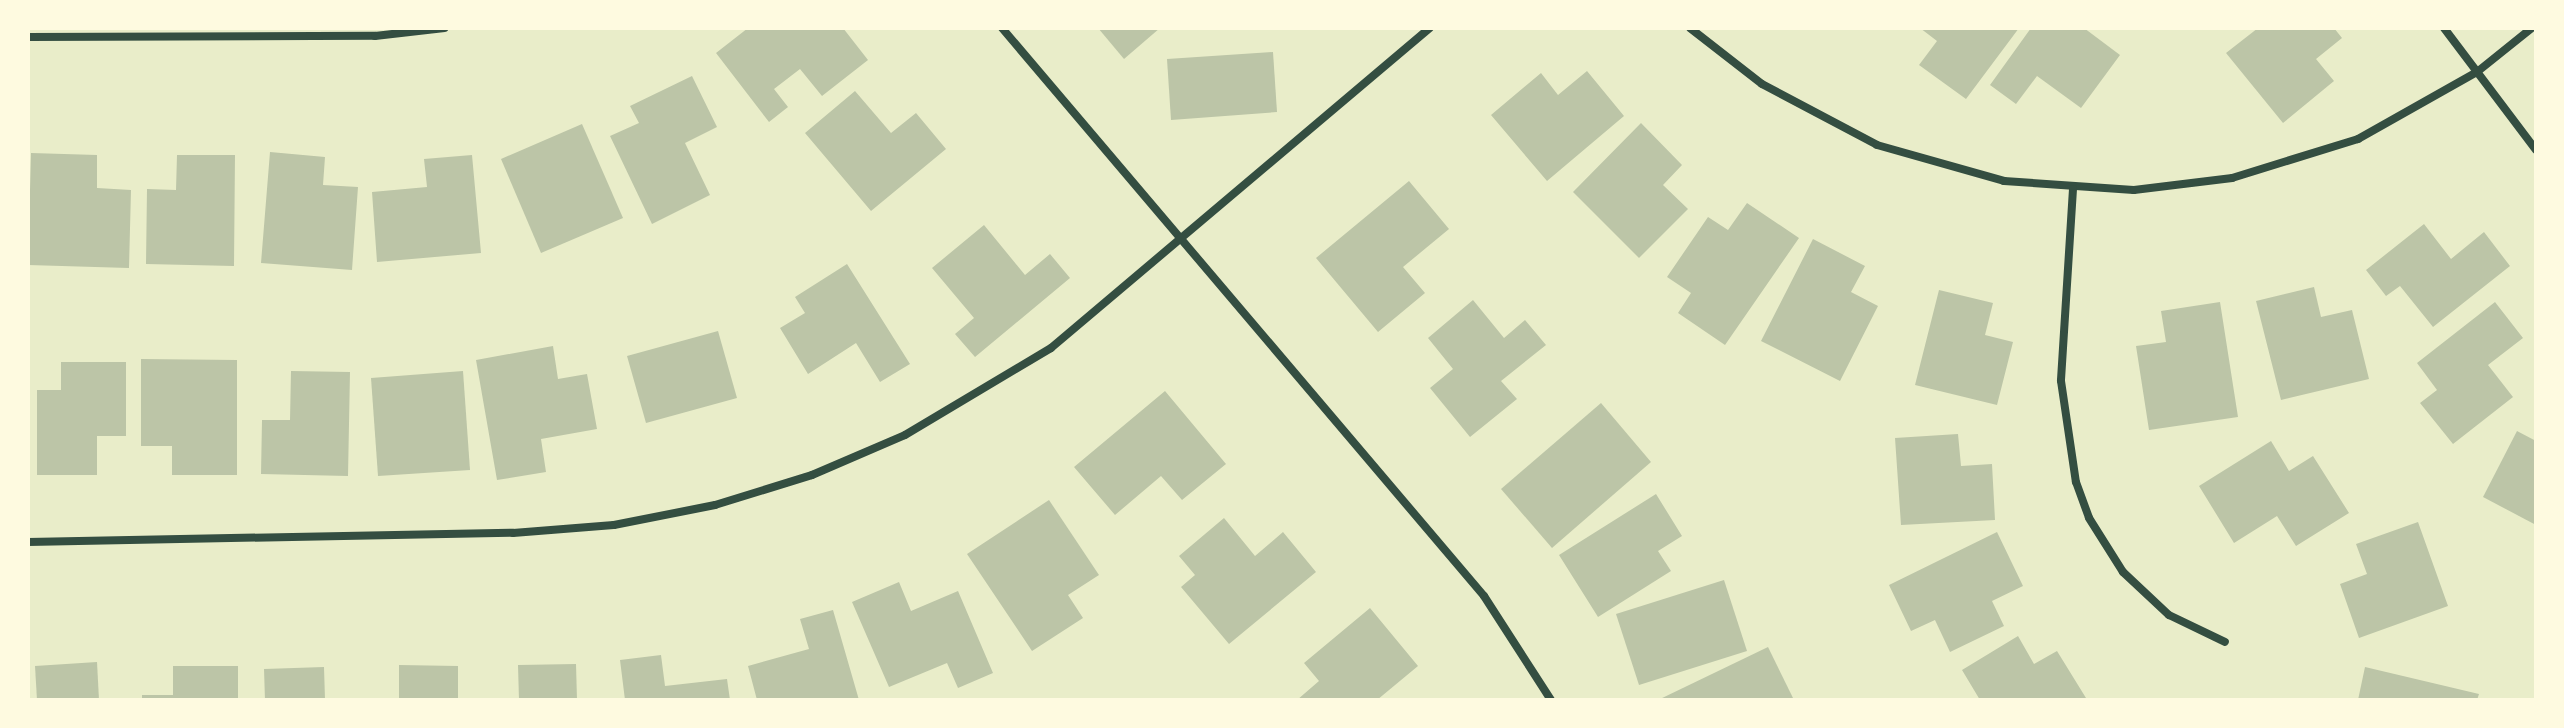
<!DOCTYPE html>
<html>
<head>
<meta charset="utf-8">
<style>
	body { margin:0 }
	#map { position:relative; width:2564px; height:728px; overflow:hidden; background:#e9edc9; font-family:"Open Sans",sans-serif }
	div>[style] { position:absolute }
	.building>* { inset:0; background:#bcc5a7 }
	.minor>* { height:8px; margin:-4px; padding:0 4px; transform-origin:4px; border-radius:4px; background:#344e41 }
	span { translate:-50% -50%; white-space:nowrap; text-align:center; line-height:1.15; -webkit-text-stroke:8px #fefae0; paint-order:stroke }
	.frame { position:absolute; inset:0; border:30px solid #fefae0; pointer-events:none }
</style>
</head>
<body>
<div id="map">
	<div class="building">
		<div style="clip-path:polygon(748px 28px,843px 28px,868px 60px,822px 96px,800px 69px,774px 89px,788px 107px,769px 122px,716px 53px)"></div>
		<div style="clip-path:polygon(1098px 28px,1160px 28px,1124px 59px)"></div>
		<div style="clip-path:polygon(1920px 28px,2019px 28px,1966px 99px,1919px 65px,1937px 41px)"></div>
		<div style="clip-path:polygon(2031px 28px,2084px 28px,2120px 55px,2081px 108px,2037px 76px,2016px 104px,1990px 85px)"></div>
		<div style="clip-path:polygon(2258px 28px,2334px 28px,2342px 38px,2316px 59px,2334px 81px,2283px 123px,2226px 53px)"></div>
		<div style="clip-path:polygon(1273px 52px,1277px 112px,1171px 120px,1167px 59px)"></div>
		<div style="clip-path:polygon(1587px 71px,1624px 116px,1547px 181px,1491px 115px,1541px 73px,1558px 95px)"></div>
		<div style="clip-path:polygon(692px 76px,717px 127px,685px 143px,710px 195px,652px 224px,610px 136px,639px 123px,630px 106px)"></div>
		<div style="clip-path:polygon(855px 91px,891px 133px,916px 113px,946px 149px,871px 211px,805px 133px)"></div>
		<div style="clip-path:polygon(1641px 123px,1682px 165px,1663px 185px,1688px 209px,1639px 258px,1573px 192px)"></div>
		<div style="clip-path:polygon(582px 124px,623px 218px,541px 253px,501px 159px)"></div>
		<div style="clip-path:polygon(270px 152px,325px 157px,323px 185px,358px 187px,352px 270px,261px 263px)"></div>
		<div style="clip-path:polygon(31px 153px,97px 155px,97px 188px,131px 190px,129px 268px,28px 265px)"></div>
		<div style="clip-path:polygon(177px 155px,235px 155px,234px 266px,146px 264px,147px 189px,176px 190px)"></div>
		<div style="clip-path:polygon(472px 155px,481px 253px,377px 262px,372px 192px,427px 187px,424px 159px)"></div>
		<div style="clip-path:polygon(1409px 181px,1449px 229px,1403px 267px,1425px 293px,1378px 332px,1316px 258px)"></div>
		<div style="clip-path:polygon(1747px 203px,1799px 238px,1725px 345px,1678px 313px,1691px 293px,1667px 277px,1708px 217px,1728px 230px)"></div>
		<div style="clip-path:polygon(2424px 224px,2451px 259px,2484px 232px,2510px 266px,2433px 327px,2400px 286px,2386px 296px,2366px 270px)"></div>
		<div style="clip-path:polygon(984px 225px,1025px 275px,1050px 254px,1070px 278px,975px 357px,955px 334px,974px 318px,932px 268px)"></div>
		<div style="clip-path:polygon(1813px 239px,1865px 266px,1851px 292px,1878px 306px,1840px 381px,1761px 341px)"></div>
		<div style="clip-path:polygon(847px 264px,910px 364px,880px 382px,856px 343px,808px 374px,780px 328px,805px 313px,795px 297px)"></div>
		<div style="clip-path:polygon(2314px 287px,2321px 317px,2352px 310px,2369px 379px,2281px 400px,2256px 301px)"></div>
		<div style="clip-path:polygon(1939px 290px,1993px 303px,1985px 335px,2013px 342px,1997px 405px,1915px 385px)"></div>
		<div style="clip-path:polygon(1473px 300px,1504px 338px,1525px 320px,1546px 345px,1501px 381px,1517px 399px,1470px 437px,1430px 388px,1453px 369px,1428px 338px)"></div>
		<div style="clip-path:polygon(2220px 302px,2238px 417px,2149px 430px,2136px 346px,2166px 342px,2161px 311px)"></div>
		<div style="clip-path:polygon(2495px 302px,2523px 338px,2488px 365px,2513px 397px,2453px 444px,2420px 403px,2437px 390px,2417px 363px)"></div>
		<div style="clip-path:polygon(718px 331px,737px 398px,646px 423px,627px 356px)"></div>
		<div style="clip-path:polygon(553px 346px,558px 379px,587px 374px,597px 429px,541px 439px,546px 472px,497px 480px,476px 360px)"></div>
		<div style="clip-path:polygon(141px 359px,237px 360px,237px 475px,172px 475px,172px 446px,141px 446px)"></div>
		<div style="clip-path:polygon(61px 362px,126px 362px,126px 436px,97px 436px,97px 475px,37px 475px,37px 390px,61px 390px)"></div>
		<div style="clip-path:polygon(291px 371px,350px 372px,348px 476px,261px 474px,262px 420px,290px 420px)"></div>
		<div style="clip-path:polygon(463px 371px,470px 470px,378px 476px,371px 378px)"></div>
		<div style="clip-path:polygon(1165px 391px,1226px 464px,1182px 500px,1161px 476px,1115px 515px,1074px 467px)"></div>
		<div style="clip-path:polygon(1601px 403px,1651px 462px,1552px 548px,1501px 489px)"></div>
		<div style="clip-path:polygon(2517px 431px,2536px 441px,2536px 525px,2483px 497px)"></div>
		<div style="clip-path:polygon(1958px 434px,1961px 466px,1992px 464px,1995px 520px,1901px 525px,1895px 438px)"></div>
		<div style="clip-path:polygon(2271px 441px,2289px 471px,2313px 456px,2349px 513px,2296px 546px,2277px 516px,2234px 543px,2199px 486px)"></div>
		<div style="clip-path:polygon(1656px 494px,1682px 536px,1658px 551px,1671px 571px,1598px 617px,1559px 555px)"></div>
		<div style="clip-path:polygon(1049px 500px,1099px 575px,1068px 595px,1083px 618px,1032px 651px,967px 554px)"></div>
		<div style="clip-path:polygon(1224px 518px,1255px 556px,1283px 532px,1316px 572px,1229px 644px,1181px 587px,1195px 575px,1179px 556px)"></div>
		<div style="clip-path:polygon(2418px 522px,2448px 606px,2359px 638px,2340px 584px,2367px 574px,2356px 544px)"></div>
		<div style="clip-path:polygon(1997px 532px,2023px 586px,1992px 601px,2004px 626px,1950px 652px,1935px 620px,1911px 631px,1889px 585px)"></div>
		<div style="clip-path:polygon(1724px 580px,1747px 651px,1639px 685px,1616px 614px)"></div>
		<div style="clip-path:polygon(899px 582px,911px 611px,958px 591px,993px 673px,958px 688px,947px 663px,889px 687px,852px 602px)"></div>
		<div style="clip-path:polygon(1370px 608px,1418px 666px,1377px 700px,1297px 700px,1319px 681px,1304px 663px)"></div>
		<div style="clip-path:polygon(833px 610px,859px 700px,757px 700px,748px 666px,809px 649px,800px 619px)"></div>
		<div style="clip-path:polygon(2018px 636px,2034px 664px,2057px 651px,2086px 698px,1980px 700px,1962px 670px)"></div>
		<div style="clip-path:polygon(1768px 647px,1794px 700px,1658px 700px)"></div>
		<div style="clip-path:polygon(661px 655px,665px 686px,727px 679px,730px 700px,625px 700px,620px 660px)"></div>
		<div style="clip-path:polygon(97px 662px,99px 700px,37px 700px,35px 666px)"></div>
		<div style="clip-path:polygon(576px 664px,577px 700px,519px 700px,518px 665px)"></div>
		<div style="clip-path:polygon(399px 665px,458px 666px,458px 700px,399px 700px)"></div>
		<div style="clip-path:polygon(173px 666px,238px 666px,238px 700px,142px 700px,142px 695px,173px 695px)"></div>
		<div style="clip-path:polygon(324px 667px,325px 700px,265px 700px,264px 669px)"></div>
		<div style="clip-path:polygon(2365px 667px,2479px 694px,2477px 700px,2358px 700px)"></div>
	</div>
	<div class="minor">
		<div style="left:1002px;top:28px;width:745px;rotate:49.68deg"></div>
		<div style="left:1484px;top:596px;width:124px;rotate:57.2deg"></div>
		<div style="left:1690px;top:28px;width:91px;rotate:37.9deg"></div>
		<div style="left:1762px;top:84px;width:130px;rotate:27.9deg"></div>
		<div style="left:1877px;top:145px;width:132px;rotate:15.8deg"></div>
		<div style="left:2004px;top:181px;width:130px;rotate:4deg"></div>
		<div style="left:2134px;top:190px;width:99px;rotate:-7deg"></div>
		<div style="left:2232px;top:178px;width:132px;rotate:-17.2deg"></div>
		<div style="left:2358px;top:139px;width:137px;rotate:-29.4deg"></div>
		<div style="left:2477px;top:72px;width:70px;rotate:-38.7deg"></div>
		<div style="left:2444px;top:28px;width:153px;rotate:53deg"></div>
		<div style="left:28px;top:37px;width:347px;rotate:-0.2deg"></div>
		<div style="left:375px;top:36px;width:70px;rotate:-6.5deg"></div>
		<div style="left:2073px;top:189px;width:192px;rotate:93.6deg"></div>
		<div style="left:2061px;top:381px;width:102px;rotate:81.6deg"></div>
		<div style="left:2076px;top:482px;width:38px;rotate:70deg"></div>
		<div style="left:2089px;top:518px;width:64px;rotate:57.8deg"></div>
		<div style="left:2123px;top:572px;width:63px;rotate:43.1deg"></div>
		<div style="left:2169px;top:615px;width:62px;rotate:25.7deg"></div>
		<div style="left:28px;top:542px;width:485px;rotate:-1.1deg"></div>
		<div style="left:513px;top:533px;width:101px;rotate:-4.5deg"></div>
		<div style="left:614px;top:525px;width:103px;rotate:-11.2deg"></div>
		<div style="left:715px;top:505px;width:102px;rotate:-17.2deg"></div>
		<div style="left:812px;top:475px;width:101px;rotate:-23.3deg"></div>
		<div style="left:905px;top:435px;width:170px;rotate:-30.8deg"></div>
		<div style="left:1051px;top:348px;width:496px;rotate:-40.2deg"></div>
	</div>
	<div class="frame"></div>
</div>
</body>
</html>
